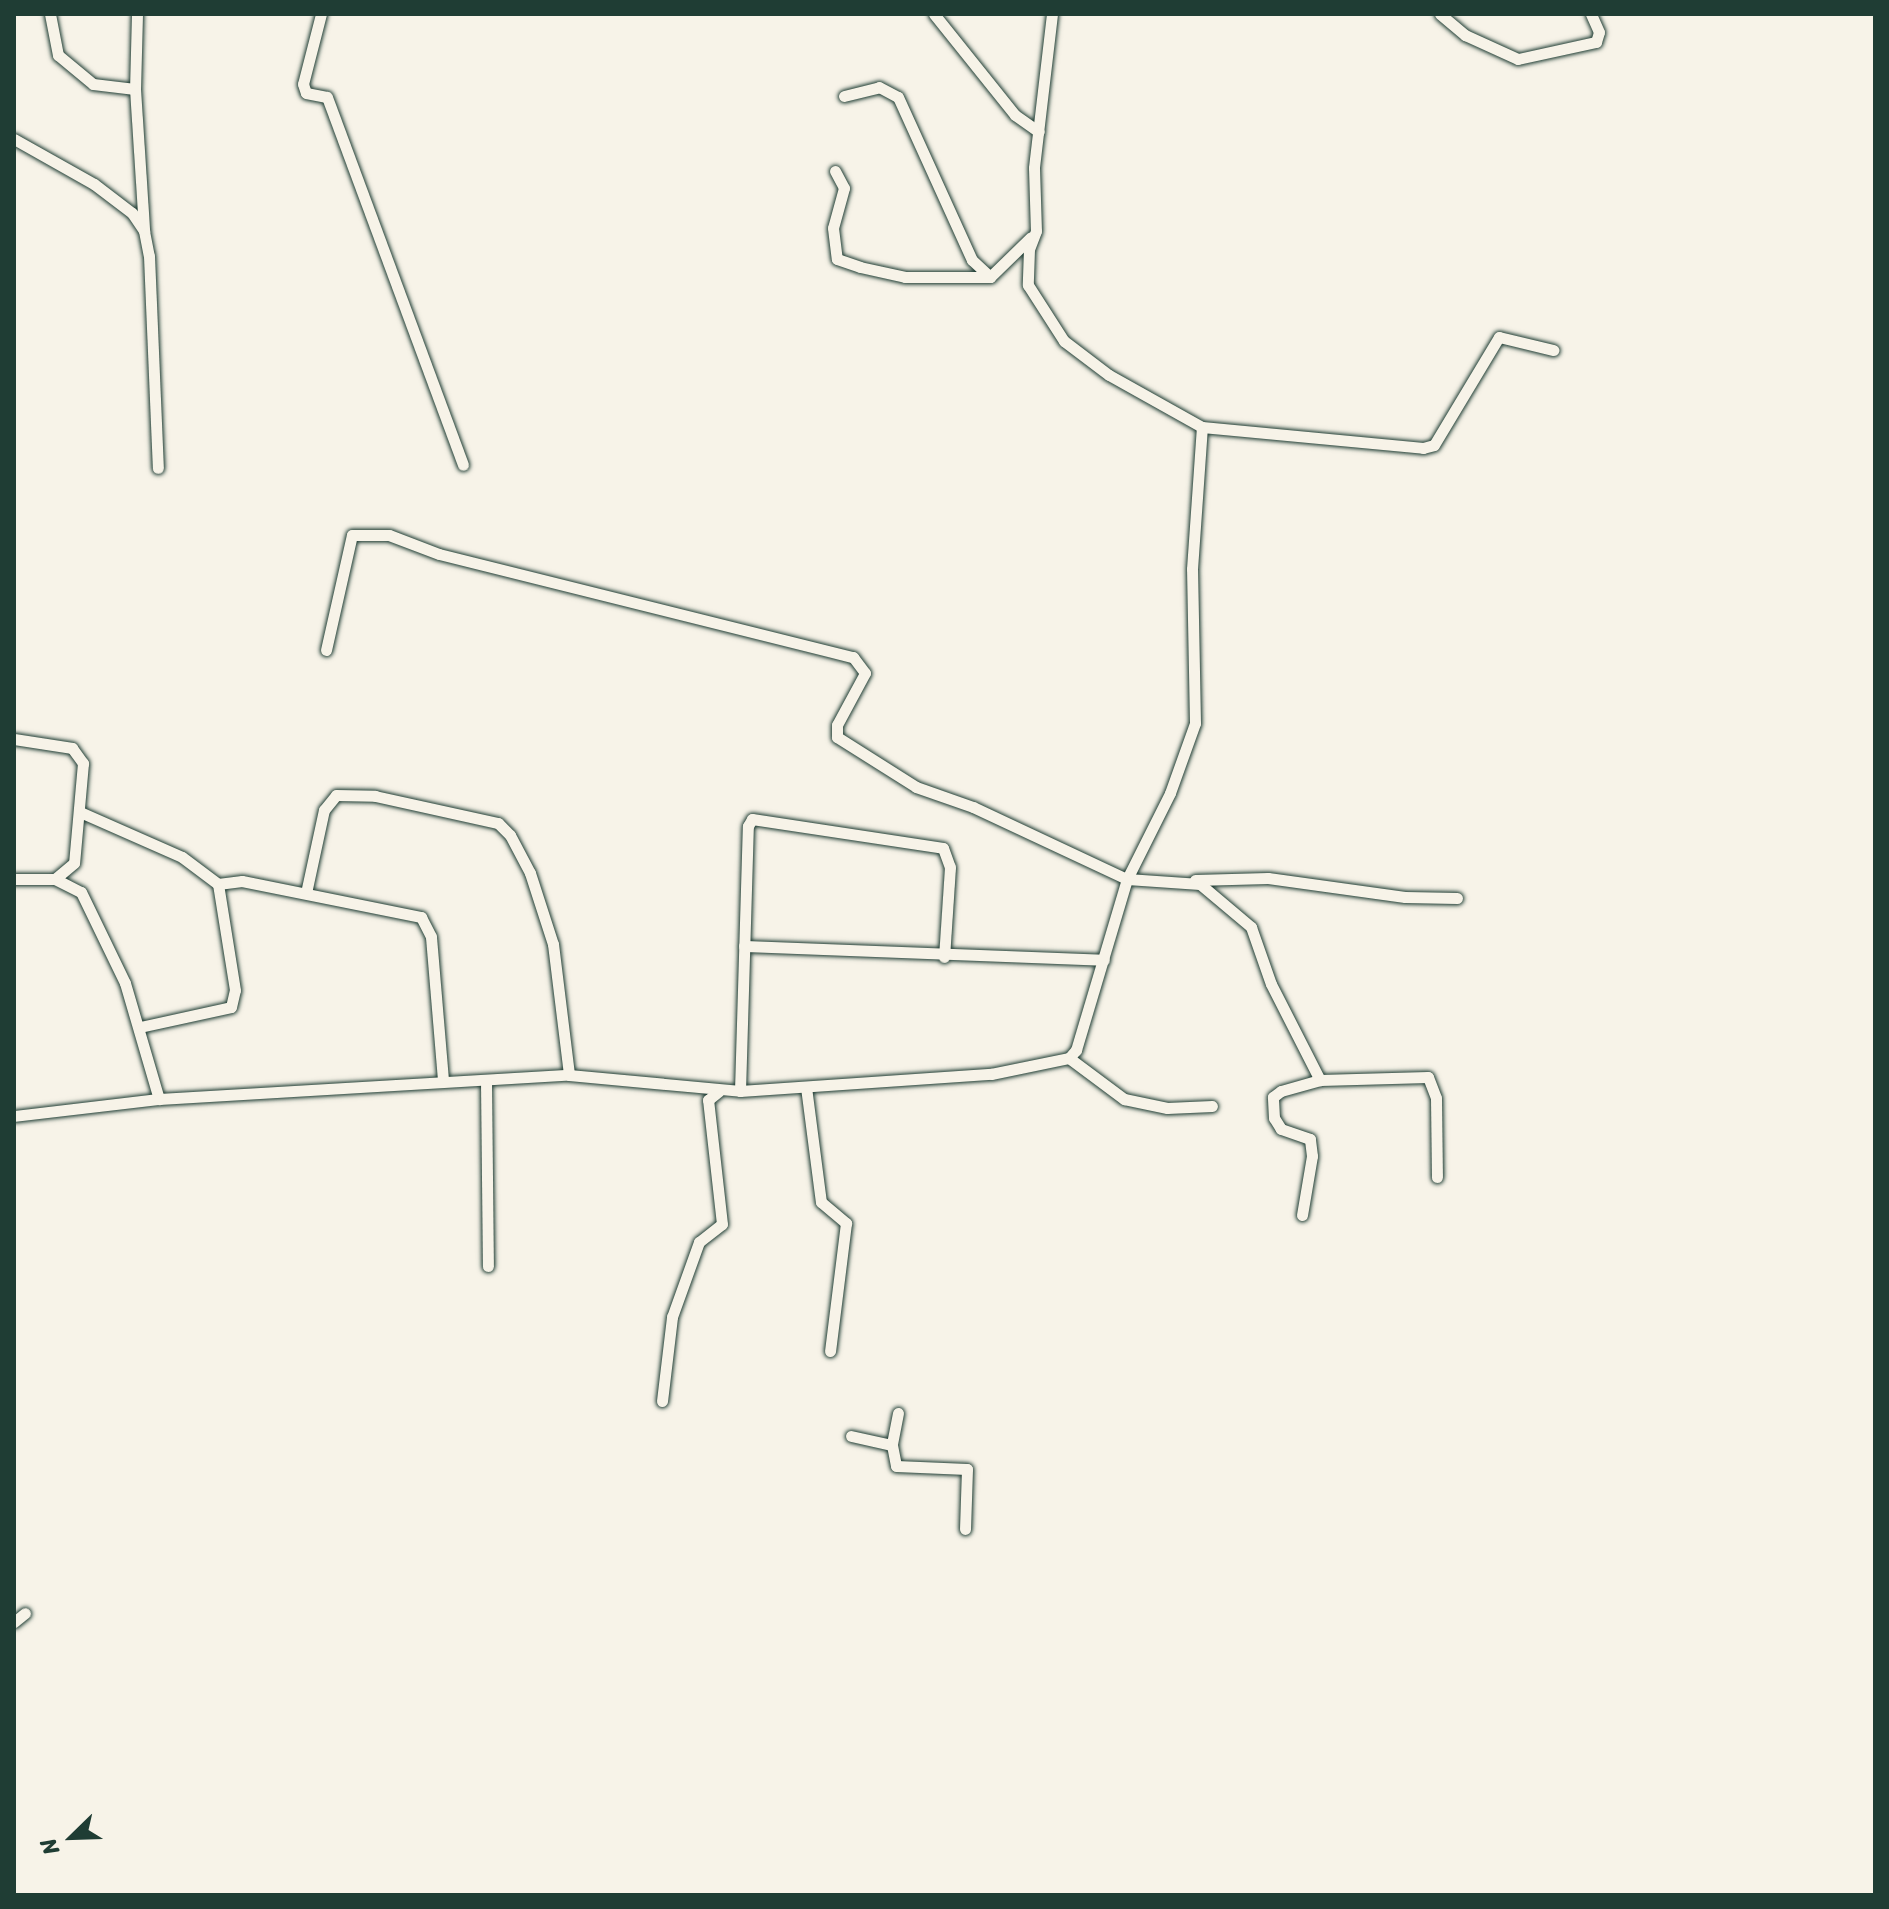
<!DOCTYPE html>
<html>
<head>
<meta charset="utf-8">
<style>
	body { margin:0 }
	#map { position:relative; width:1889px; height:1909px; overflow:hidden; background:#f7f3e8; font-family:Sriracha,sans-serif }
	div>[style] { position:absolute }
	.roads { filter:drop-shadow(0 0 2px #1f3d34) drop-shadow(0 0 2px #1f3d34) }
	.street>* { height:11px; margin:-5.5px; padding:0 5.5px; transform-origin:5.5px; border-radius:5.5px; background:#f7f3e8 }
	span { translate:-50% -50%; white-space:nowrap; text-align:center; line-height:1.15; -webkit-text-stroke:7px #f7f3e8; paint-order:stroke }
	.frame { position:absolute; inset:0; border:16px solid #1f3d34; pointer-events:none }
	.north { position:absolute; left:32px; top:1797px; width:80px; height:80px; -webkit-text-stroke:6px #f7f3e8; paint-order:stroke; rotate:247deg; font-size:22px; font-weight:700; line-height:32px; text-align:center; color:#1f3d34 }
	.north::after { content:''; display:block; margin:auto; width:28px; height:36px; background:#1f3d34; clip-path:polygon(50% 0,100% 100%,50% 72%,0 100%) }
</style>
</head>
<body>
<div id="map">
	<div class="roads">
		<div class="street">
			<div style="left:50px;top:14px;width:42px;rotate:79deg"></div>
			<div style="left:58px;top:55px;width:45px;rotate:39.6deg"></div>
			<div style="left:93px;top:84px;width:42px;rotate:6.8deg"></div>
			<div style="left:137px;top:14px;width:75px;rotate:91.5deg"></div>
			<div style="left:135px;top:89px;width:141px;rotate:86.3deg"></div>
			<div style="left:321px;top:14px;width:72px;rotate:104.4deg"></div>
			<div style="left:303px;top:84px;width:9px;rotate:72deg"></div>
			<div style="left:306px;top:93px;width:21px;rotate:11deg"></div>
			<div style="left:327px;top:97px;width:392px;rotate:69.7deg"></div>
			<div style="left:934px;top:14px;width:129px;rotate:51.3deg"></div>
			<div style="left:1015px;top:115px;width:29px;rotate:35deg"></div>
			<div style="left:1052px;top:14px;width:155px;rotate:96.7deg"></div>
			<div style="left:1034px;top:168px;width:63px;rotate:88.2deg"></div>
			<div style="left:1036px;top:231px;width:19px;rotate:111deg"></div>
			<div style="left:1029px;top:249px;width:36px;rotate:92deg"></div>
			<div style="left:1028px;top:285px;width:67px;rotate:57.3deg"></div>
			<div style="left:1064px;top:341px;width:56px;rotate:37.1deg"></div>
			<div style="left:1109px;top:375px;width:107px;rotate:29.2deg"></div>
			<div style="left:1202px;top:427px;width:222px;rotate:5.4deg"></div>
			<div style="left:1423px;top:448px;width:11px;rotate:-15deg"></div>
			<div style="left:1434px;top:445px;width:126px;rotate:-59deg"></div>
			<div style="left:1499px;top:337px;width:56px;rotate:13.5deg"></div>
			<div style="left:1440px;top:14px;width:33px;rotate:40deg"></div>
			<div style="left:1465px;top:35px;width:58px;rotate:24.4deg"></div>
			<div style="left:1518px;top:59px;width:80px;rotate:-12.3deg"></div>
			<div style="left:1596px;top:42px;width:10px;rotate:-73deg"></div>
			<div style="left:1599px;top:32px;width:20px;rotate:-114deg"></div>
			<div style="left:844px;top:96px;width:36px;rotate:-14deg"></div>
			<div style="left:879px;top:87px;width:21px;rotate:28deg"></div>
			<div style="left:898px;top:97px;width:179px;rotate:65.6deg"></div>
			<div style="left:972px;top:260px;width:25px;rotate:43deg"></div>
			<div style="left:14px;top:139px;width:92px;rotate:29.4deg"></div>
			<div style="left:94px;top:184px;width:48px;rotate:37.3deg"></div>
			<div style="left:132px;top:213px;width:22px;rotate:56deg"></div>
			<div style="left:144px;top:231px;width:25px;rotate:79deg"></div>
			<div style="left:149px;top:256px;width:212px;rotate:87.6deg"></div>
			<div style="left:835px;top:171px;width:19px;rotate:62deg"></div>
			<div style="left:844px;top:188px;width:41px;rotate:105.4deg"></div>
			<div style="left:833px;top:228px;width:31px;rotate:83deg"></div>
			<div style="left:837px;top:259px;width:24px;rotate:19deg"></div>
			<div style="left:860px;top:267px;width:46px;rotate:12.5deg"></div>
			<div style="left:905px;top:277px;width:85px"></div>
			<div style="left:990px;top:277px;width:57px;rotate:-44.3deg"></div>
			<div style="left:326px;top:650px;width:118px;rotate:-77.3deg"></div>
			<div style="left:352px;top:535px;width:37px"></div>
			<div style="left:389px;top:535px;width:53px;rotate:20.8deg"></div>
			<div style="left:439px;top:554px;width:427px;rotate:14deg"></div>
			<div style="left:853px;top:657px;width:20px;rotate:53deg"></div>
			<div style="left:865px;top:673px;width:59px;rotate:118.3deg"></div>
			<div style="left:837px;top:725px;width:12px;rotate:90deg"></div>
			<div style="left:837px;top:737px;width:93px;rotate:32.3deg"></div>
			<div style="left:916px;top:787px;width:60px;rotate:19.3deg"></div>
			<div style="left:973px;top:807px;width:170px;rotate:25.1deg"></div>
			<div style="left:1127px;top:879px;width:73px;rotate:3.9deg"></div>
			<div style="left:1200px;top:884px;width:67px;rotate:40.1deg"></div>
			<div style="left:1251px;top:927px;width:60px;rotate:70.7deg"></div>
			<div style="left:1271px;top:984px;width:108px;rotate:63deg"></div>
			<div style="left:14px;top:739px;width:59px;rotate:8.8deg"></div>
			<div style="left:72px;top:748px;width:19px;rotate:54deg"></div>
			<div style="left:83px;top:763px;width:100px;rotate:95.1deg"></div>
			<div style="left:74px;top:863px;width:25px;rotate:140deg"></div>
			<div style="left:80px;top:812px;width:111px;rotate:23.8deg"></div>
			<div style="left:182px;top:857px;width:45px;rotate:36.9deg"></div>
			<div style="left:218px;top:884px;width:24px;rotate:-7deg"></div>
			<div style="left:242px;top:881px;width:183px;rotate:11.4deg"></div>
			<div style="left:421px;top:917px;width:22px;rotate:63deg"></div>
			<div style="left:431px;top:937px;width:144px;rotate:85.2deg"></div>
			<div style="left:14px;top:879px;width:41px"></div>
			<div style="left:55px;top:879px;width:29px;rotate:27deg"></div>
			<div style="left:81px;top:892px;width:101px;rotate:64.2deg"></div>
			<div style="left:125px;top:983px;width:121px;rotate:73.7deg"></div>
			<div style="left:1195px;top:880px;width:73px;rotate:-1.6deg"></div>
			<div style="left:1268px;top:878px;width:138px;rotate:7.9deg"></div>
			<div style="left:1405px;top:897px;width:52px;rotate:1.1deg"></div>
			<div style="left:306px;top:893px;width:85px;rotate:-77.8deg"></div>
			<div style="left:324px;top:810px;width:19px;rotate:-51deg"></div>
			<div style="left:336px;top:795px;width:39px;rotate:1deg"></div>
			<div style="left:375px;top:796px;width:126px;rotate:12.4deg"></div>
			<div style="left:498px;top:823px;width:17px;rotate:45deg"></div>
			<div style="left:510px;top:835px;width:43px;rotate:62.2deg"></div>
			<div style="left:530px;top:873px;width:75px;rotate:72.1deg"></div>
			<div style="left:553px;top:944px;width:132px;rotate:83deg"></div>
			<div style="left:744px;top:946px;width:360px;rotate:2.2deg"></div>
			<div style="left:140px;top:1027px;width:93px;rotate:-12.4deg"></div>
			<div style="left:231px;top:1007px;width:17px;rotate:-77deg"></div>
			<div style="left:235px;top:990px;width:107px;rotate:-99.1deg"></div>
			<div style="left:1069px;top:1058px;width:69px;rotate:36.7deg"></div>
			<div style="left:1124px;top:1099px;width:44px;rotate:11.8deg"></div>
			<div style="left:1167px;top:1108px;width:45px;rotate:-2.5deg"></div>
			<div style="left:486px;top:1082px;width:184px;rotate:89.4deg"></div>
			<div style="left:806px;top:1087px;width:116px;rotate:82.6deg"></div>
			<div style="left:821px;top:1202px;width:33px;rotate:40deg"></div>
			<div style="left:846px;top:1223px;width:129px;rotate:97.1deg"></div>
			<div style="left:740px;top:1091px;width:265px;rotate:-88.3deg"></div>
			<div style="left:748px;top:826px;width:8px;rotate:-60deg"></div>
			<div style="left:752px;top:819px;width:193px;rotate:8.6deg"></div>
			<div style="left:943px;top:848px;width:20px;rotate:70deg"></div>
			<div style="left:950px;top:867px;width:90px;rotate:93.8deg"></div>
			<div style="left:14px;top:1116px;width:146px;rotate:-6.7deg"></div>
			<div style="left:159px;top:1099px;width:411px;rotate:-3.4deg"></div>
			<div style="left:569px;top:1075px;width:172px;rotate:5.3deg"></div>
			<div style="left:740px;top:1091px;width:252px;rotate:-3.9deg"></div>
			<div style="left:991px;top:1074px;width:80px;rotate:-11.6deg"></div>
			<div style="left:1069px;top:1058px;width:11px;rotate:-49deg"></div>
			<div style="left:1076px;top:1050px;width:178px;rotate:-73.4deg"></div>
			<div style="left:1127px;top:879px;width:96px;rotate:-63.4deg"></div>
			<div style="left:1170px;top:793px;width:74px;rotate:-70.3deg"></div>
			<div style="left:1195px;top:723px;width:154px;rotate:-91.1deg"></div>
			<div style="left:1192px;top:569px;width:142px;rotate:-86deg"></div>
			<div style="left:1302px;top:1215px;width:60px;rotate:-80.4deg"></div>
			<div style="left:1312px;top:1156px;width:17px;rotate:-97deg"></div>
			<div style="left:1310px;top:1139px;width:31px;rotate:-161deg"></div>
			<div style="left:1281px;top:1129px;width:13px;rotate:-122deg"></div>
			<div style="left:1274px;top:1118px;width:21px;rotate:-93deg"></div>
			<div style="left:1273px;top:1097px;width:10px;rotate:-37deg"></div>
			<div style="left:1281px;top:1091px;width:41px;rotate:-15.8deg"></div>
			<div style="left:1320px;top:1080px;width:108px;rotate:-1.6deg"></div>
			<div style="left:1428px;top:1077px;width:22px;rotate:69deg"></div>
			<div style="left:1436px;top:1098px;width:79px;rotate:89.3deg"></div>
			<div style="left:662px;top:1401px;width:85px;rotate:-83.2deg"></div>
			<div style="left:672px;top:1317px;width:80px;rotate:-70.2deg"></div>
			<div style="left:699px;top:1242px;width:29px;rotate:-38deg"></div>
			<div style="left:722px;top:1224px;width:125px;rotate:-96.4deg"></div>
			<div style="left:708px;top:1100px;width:14px;rotate:-39deg"></div>
			<div style="left:898px;top:1413px;width:33px;rotate:101deg"></div>
			<div style="left:892px;top:1445px;width:21px;rotate:79deg"></div>
			<div style="left:896px;top:1466px;width:71px;rotate:2.4deg"></div>
			<div style="left:967px;top:1469px;width:60px;rotate:91.9deg"></div>
			<div style="left:851px;top:1436px;width:42px;rotate:12.4deg"></div>
			<div style="left:14px;top:1622px;width:14px;rotate:-39deg"></div>
		</div>
	</div>
	<div class="frame"></div>
	<div class="north">N</div>
</div>
</body>
</html>
